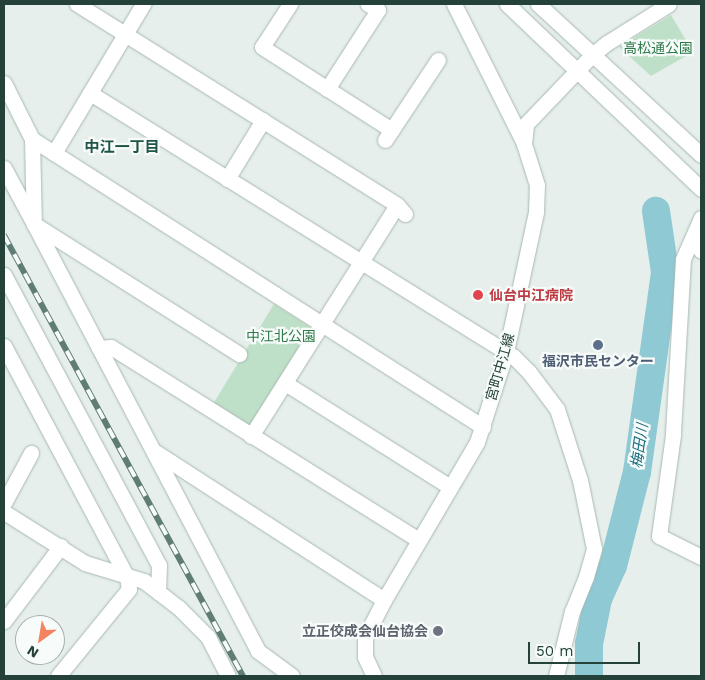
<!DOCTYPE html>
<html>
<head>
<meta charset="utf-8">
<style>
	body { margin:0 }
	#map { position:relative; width:705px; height:680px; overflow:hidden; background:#e6efeb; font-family:"Work Sans","Noto Sans JP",sans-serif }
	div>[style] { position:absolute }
	.green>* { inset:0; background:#bfe0c8 }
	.river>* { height:28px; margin:-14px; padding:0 14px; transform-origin:14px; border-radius:14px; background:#8ec9d4 }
	.roads { filter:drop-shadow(0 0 1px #a8b8b2) drop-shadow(0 0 1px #a8b8b2) }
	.minor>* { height:15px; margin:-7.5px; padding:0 7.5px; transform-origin:7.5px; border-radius:7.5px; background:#fff }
	.rail>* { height:5.5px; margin-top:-2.75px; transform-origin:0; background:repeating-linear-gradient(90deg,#f7fbf9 0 11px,#5f7d75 0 22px); box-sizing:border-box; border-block:1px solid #5f7d75 }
	.dots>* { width:14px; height:14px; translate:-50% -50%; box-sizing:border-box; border:2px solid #f7fbf9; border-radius:50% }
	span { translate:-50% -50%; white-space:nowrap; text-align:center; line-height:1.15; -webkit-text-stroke:4.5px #f7fbf9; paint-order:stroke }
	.park-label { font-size:14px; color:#2d7a4b }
	.health-label { font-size:14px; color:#be3a42; font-weight:700 }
	.left { translate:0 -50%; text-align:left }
	.service-label { font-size:14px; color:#4e5e75; font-weight:700 }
	.street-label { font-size:14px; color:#24423a }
	.worship-label { font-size:14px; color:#5b616d; font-weight:700 }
	.right { translate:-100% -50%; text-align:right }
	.neighbourhood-label { font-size:15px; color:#1f5548; font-weight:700 }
	.water-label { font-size:15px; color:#1c6f80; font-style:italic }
	.frame { position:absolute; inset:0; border:5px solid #24423a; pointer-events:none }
	.north { position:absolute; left:15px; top:615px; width:50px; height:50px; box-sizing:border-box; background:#f7fbf9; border:1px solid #a3b1ad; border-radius:50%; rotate:212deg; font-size:14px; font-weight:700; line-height:20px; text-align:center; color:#24423a }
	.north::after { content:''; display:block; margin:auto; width:18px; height:22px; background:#f4845f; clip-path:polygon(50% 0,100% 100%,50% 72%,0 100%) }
	.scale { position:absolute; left:528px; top:642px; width:112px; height:22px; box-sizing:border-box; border:2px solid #24423a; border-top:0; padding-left:6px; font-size:15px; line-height:18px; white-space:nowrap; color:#24423a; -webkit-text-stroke:4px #f7fbf9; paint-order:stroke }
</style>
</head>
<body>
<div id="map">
	<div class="green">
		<div style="clip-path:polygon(671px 15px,693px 52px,651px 76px,619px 47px)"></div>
		<div style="clip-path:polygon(274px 304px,313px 329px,250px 428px,213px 404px)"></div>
	</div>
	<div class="river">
		<div style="left:589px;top:676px;width:32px;rotate:-90deg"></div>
		<div style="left:589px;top:644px;width:46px;rotate:-78.7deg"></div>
		<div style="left:598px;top:599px;width:36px;rotate:-66deg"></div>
		<div style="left:613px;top:566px;width:97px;rotate:-75.7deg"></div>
		<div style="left:637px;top:472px;width:202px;rotate:-82deg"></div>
		<div style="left:665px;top:272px;width:62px;rotate:-98.4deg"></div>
	</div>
	<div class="roads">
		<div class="minor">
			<div style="left:77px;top:4px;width:378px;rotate:32.1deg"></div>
			<div style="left:397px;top:205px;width:12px;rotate:48deg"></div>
			<div style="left:290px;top:4px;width:51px;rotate:123.1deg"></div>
			<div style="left:262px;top:47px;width:154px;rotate:32.6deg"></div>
			<div style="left:454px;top:4px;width:156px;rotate:63.3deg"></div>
			<div style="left:507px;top:4px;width:268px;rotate:43.6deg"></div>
			<div style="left:538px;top:4px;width:222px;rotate:42.8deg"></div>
			<div style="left:4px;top:83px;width:63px;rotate:63.4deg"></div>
			<div style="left:32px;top:139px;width:535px;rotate:32.56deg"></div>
			<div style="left:327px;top:89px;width:94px;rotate:-57.2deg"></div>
			<div style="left:378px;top:10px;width:12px;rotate:-149deg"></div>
			<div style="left:90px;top:93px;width:499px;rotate:31.9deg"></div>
			<div style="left:514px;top:357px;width:21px;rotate:45deg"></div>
			<div style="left:529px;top:372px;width:46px;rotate:52.9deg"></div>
			<div style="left:557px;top:409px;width:75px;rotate:72.1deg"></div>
			<div style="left:580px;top:480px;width:70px;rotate:78.5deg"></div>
			<div style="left:594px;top:549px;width:29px;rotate:106deg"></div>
			<div style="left:586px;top:577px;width:37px;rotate:112deg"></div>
			<div style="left:572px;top:611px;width:67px;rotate:103.8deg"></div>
			<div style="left:32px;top:139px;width:85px;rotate:88.7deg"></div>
			<div style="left:34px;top:224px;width:482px;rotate:62.3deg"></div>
			<div style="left:258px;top:651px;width:42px;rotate:36.3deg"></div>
			<div style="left:385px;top:140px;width:96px;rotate:-56.5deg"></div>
			<div style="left:54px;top:153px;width:174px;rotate:-59.1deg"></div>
			<div style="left:4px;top:168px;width:64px;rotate:61.8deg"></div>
			<div style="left:34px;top:224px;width:243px;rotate:32.4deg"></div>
			<div style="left:227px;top:179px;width:69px;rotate:-58.6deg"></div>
			<div style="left:701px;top:218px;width:45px;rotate:113.7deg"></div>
			<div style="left:683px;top:259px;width:176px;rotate:93.3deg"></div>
			<div style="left:673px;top:435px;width:102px;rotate:97.9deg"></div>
			<div style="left:659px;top:536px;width:47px;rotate:26.6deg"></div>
			<div style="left:693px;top:238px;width:15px;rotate:58deg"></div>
			<div style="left:4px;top:275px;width:329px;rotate:61.9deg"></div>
			<div style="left:159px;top:565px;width:27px;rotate:92deg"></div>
			<div style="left:4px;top:346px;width:262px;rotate:62deg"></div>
			<div style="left:127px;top:577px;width:12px;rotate:81deg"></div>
			<div style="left:129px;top:589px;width:112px;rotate:129.2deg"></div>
			<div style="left:99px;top:348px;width:12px;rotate:-5deg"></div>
			<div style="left:111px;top:347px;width:363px;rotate:32.1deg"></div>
			<div style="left:285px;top:383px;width:195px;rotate:32.2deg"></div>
			<div style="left:251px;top:436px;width:273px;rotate:-57.7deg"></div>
			<div style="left:154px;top:451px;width:274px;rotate:32.9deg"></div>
			<div style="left:4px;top:503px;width:57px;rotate:-61.6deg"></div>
			<div style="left:4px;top:512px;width:96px;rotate:32.2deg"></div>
			<div style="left:85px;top:563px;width:62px;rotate:17deg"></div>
			<div style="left:144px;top:581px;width:44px;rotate:37.6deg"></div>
			<div style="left:179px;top:608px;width:41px;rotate:45deg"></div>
			<div style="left:208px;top:637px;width:44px;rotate:62.9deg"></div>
			<div style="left:4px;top:621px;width:94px;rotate:-52.8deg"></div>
			<div style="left:374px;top:676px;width:21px;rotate:-115deg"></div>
			<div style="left:365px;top:657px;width:20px;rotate:-90deg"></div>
			<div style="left:365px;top:637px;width:42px;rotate:-62.8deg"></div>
			<div style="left:384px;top:600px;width:183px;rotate:-59.5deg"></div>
			<div style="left:477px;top:442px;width:95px;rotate:-72.1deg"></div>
			<div style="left:506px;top:352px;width:143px;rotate:-77.9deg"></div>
			<div style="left:536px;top:212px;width:27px;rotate:-88deg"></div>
			<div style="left:537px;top:185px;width:43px;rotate:-107.6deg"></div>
			<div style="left:524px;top:144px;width:20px;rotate:-84deg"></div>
			<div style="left:526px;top:124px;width:95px;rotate:-46.3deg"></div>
			<div style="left:592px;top:55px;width:19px;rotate:-39deg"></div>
			<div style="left:607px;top:43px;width:73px;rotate:-32.2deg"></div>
		</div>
	</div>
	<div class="rail">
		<div style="left:4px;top:235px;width:502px;rotate:61.54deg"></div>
	</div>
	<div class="dots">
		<div style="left:478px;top:295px;background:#e0444e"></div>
		<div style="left:598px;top:345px;background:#5c6f8a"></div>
		<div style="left:438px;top:631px;background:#6b7280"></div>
	</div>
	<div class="park-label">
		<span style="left:658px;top:48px">高松通公園</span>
		<span style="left:281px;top:336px">中江北公園</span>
	</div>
	<div class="health-label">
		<span class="left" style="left:489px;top:295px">仙台中江病院</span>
	</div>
	<div class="service-label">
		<span style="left:598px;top:361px">福沢市民センター</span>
	</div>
	<div class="street-label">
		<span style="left:500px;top:367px;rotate:-74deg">宮町中江線</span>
	</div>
	<div class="worship-label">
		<span class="right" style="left:428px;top:631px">立正佼成会仙台協会</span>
	</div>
	<div class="neighbourhood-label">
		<span style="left:122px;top:148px">中江一丁目</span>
	</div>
	<div class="water-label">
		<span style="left:640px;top:446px;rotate:-82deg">梅田川</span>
	</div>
	<div class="frame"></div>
	<div class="north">N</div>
	<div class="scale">50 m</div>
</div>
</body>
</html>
